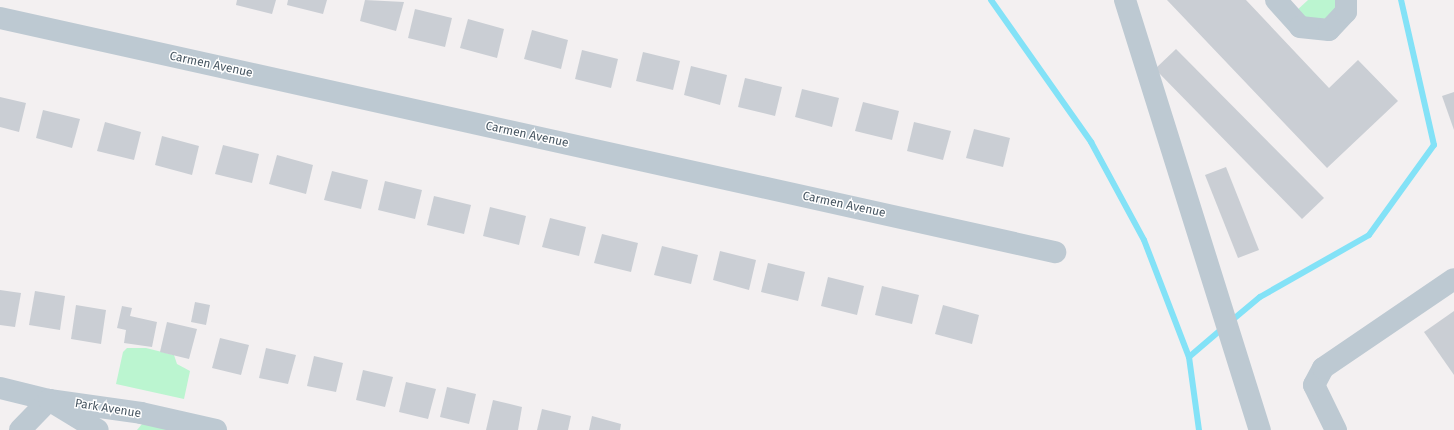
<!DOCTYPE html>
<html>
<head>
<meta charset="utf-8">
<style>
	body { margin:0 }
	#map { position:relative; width:1454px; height:430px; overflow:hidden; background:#f3f0f1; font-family:"Fira Sans",sans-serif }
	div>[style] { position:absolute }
	.green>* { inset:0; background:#bbf5d0 }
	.stream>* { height:6px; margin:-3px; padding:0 3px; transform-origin:3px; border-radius:3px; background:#83e2f7 }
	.building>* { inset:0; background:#caced4 }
	.minor>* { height:22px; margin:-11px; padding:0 11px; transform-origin:11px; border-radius:11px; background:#bdc9d2 }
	span { translate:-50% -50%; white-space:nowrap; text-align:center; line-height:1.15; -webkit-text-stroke:3px #fff; paint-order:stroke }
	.street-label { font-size:12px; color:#465561 }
</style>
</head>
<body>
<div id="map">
	<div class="green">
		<div style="clip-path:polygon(1308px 0,1341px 0,1337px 16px,1309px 22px,1295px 12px)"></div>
		<div style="clip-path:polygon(127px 348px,146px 348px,174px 355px,177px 364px,190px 371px,184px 399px,116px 384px,123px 352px)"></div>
		<div style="clip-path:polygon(142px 424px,181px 430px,137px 430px)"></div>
	</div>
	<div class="stream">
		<div style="left:991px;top:0;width:174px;rotate:54.8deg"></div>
		<div style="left:1091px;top:142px;width:111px;rotate:61.6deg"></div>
		<div style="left:1144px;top:240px;width:125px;rotate:69deg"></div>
		<div style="left:1189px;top:357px;width:74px;rotate:82.2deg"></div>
		<div style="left:1230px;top:322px;width:39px;rotate:-40deg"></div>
		<div style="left:1260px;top:297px;width:125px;rotate:-29.6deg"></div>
		<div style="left:1369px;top:235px;width:111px;rotate:-54.2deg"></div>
		<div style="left:1434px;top:145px;width:149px;rotate:-102.8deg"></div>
		<div style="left:1189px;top:357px;width:45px;rotate:-40.5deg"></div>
	</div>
	<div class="building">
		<div style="clip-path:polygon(237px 0,276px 0,272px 14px,236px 5px)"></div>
		<div style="clip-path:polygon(288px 0,327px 0,323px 14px,287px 5px)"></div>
		<div style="clip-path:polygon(365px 0,404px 2px,396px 31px,360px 21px)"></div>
		<div style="clip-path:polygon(1167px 0,1246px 0,1329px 88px,1358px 60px,1398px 101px,1327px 168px)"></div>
		<div style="clip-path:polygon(415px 9px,452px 18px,445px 47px,408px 38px)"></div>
		<div style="clip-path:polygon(468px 19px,504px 29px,497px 58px,460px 48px)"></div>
		<div style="clip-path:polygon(532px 30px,568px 40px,561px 69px,524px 59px)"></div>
		<div style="clip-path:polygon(1176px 49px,1324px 198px,1302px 219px,1155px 69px)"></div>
		<div style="clip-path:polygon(582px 50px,618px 59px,611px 88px,575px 79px)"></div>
		<div style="clip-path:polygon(643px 52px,680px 61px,673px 90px,636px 81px)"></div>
		<div style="clip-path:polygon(691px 66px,727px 75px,720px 105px,684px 95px)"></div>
		<div style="clip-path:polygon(745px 78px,782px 87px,775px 116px,738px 107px)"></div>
		<div style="clip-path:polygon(802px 89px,839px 98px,832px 127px,795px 117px)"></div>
		<div style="clip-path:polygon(1454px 92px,1454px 130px,1442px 96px)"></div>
		<div style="clip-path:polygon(0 97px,26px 103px,19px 132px,0 127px)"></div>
		<div style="clip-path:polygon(863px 102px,899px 111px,892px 140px,855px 131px)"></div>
		<div style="clip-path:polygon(43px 110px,80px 119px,72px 148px,36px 138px)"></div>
		<div style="clip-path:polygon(105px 122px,141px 132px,134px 160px,97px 151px)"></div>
		<div style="clip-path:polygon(914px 122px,951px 131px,943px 160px,907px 151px)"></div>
		<div style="clip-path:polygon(974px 129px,1010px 138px,1003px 167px,966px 158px)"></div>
		<div style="clip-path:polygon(162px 136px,199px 146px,192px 175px,155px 165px)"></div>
		<div style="clip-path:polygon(223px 145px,259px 154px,252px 183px,215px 174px)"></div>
		<div style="clip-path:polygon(277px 155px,313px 165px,306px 194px,269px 184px)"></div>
		<div style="clip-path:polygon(1226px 167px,1259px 250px,1238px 258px,1205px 175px)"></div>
		<div style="clip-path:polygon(332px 171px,368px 180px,361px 209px,324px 200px)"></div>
		<div style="clip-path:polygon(385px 181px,422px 190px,415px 219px,378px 210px)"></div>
		<div style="clip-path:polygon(434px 196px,471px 205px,464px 234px,427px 225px)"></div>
		<div style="clip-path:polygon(490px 207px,526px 216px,519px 245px,483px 236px)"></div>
		<div style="clip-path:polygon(550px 218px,586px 227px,579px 256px,542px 247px)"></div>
		<div style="clip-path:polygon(602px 234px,638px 243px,631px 272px,594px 263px)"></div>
		<div style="clip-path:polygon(662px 246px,698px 255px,691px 284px,654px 275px)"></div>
		<div style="clip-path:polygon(720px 251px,756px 260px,749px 290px,713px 280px)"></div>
		<div style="clip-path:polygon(768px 263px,805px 272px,798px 301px,761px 292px)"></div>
		<div style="clip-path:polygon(828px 277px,864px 286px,857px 315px,821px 306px)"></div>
		<div style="clip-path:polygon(882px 286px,919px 295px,912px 324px,875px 315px)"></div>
		<div style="clip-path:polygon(0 290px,21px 293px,15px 327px,0 325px)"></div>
		<div style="clip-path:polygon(35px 291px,65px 296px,60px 330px,29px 325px)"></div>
		<div style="clip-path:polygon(195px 302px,210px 305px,206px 325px,191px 322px)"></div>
		<div style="clip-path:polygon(76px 305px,106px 310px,101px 344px,71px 339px)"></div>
		<div style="clip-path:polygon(943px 305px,979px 315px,972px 344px,935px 334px)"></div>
		<div style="clip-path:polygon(122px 306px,132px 308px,130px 316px,157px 322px,152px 347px,124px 343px,126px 330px,117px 328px)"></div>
		<div style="clip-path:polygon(1454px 311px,1454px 375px,1424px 332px)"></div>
		<div style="clip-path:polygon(167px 322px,197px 329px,189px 359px,160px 352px)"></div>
		<div style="clip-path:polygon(220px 338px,249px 345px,241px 375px,212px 368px)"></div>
		<div style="clip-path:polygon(266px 348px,296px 355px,288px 384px,259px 378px)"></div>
		<div style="clip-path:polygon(314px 356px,343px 363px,336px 392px,307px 386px)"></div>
		<div style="clip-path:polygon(363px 370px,393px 377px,385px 407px,356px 400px)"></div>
		<div style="clip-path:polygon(406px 382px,436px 389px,428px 419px,399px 412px)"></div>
		<div style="clip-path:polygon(447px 387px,476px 394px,469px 424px,440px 417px)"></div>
		<div style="clip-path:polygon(493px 400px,522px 407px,518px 430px,486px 430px)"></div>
		<div style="clip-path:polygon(542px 409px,571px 416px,568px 430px,537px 430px)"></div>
		<div style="clip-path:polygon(592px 416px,621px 424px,620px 430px,589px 430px)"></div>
	</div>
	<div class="minor">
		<div style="left:1125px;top:0;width:451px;rotate:72.6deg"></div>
		<div style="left:1276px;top:0;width:36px;rotate:48deg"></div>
		<div style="left:1300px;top:27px;width:29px;rotate:6deg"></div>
		<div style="left:1329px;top:30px;width:25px;rotate:-47deg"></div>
		<div style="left:1346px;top:12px;width:12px;rotate:-90deg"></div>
		<div style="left:0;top:18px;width:1081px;rotate:12.51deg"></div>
		<div style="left:0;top:388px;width:50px;rotate:13.8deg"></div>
		<div style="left:49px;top:400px;width:93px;rotate:8deg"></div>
		<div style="left:141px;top:413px;width:77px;rotate:12.8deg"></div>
		<div style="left:20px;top:430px;width:42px;rotate:-46deg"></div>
		<div style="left:49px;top:400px;width:57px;rotate:31.5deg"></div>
		<div style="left:1336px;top:430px;width:50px;rotate:-116.1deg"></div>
		<div style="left:1314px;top:385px;width:19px;rotate:-62deg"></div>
		<div style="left:1323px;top:368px;width:158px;rotate:-34.2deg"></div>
	</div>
	<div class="street-label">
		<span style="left:211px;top:65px;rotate:12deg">Carmen Avenue</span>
		<span style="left:527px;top:135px;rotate:12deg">Carmen Avenue</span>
		<span style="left:844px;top:205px;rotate:12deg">Carmen Avenue</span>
		<span style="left:108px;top:409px;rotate:9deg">Park Avenue</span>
	</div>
</div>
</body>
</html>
